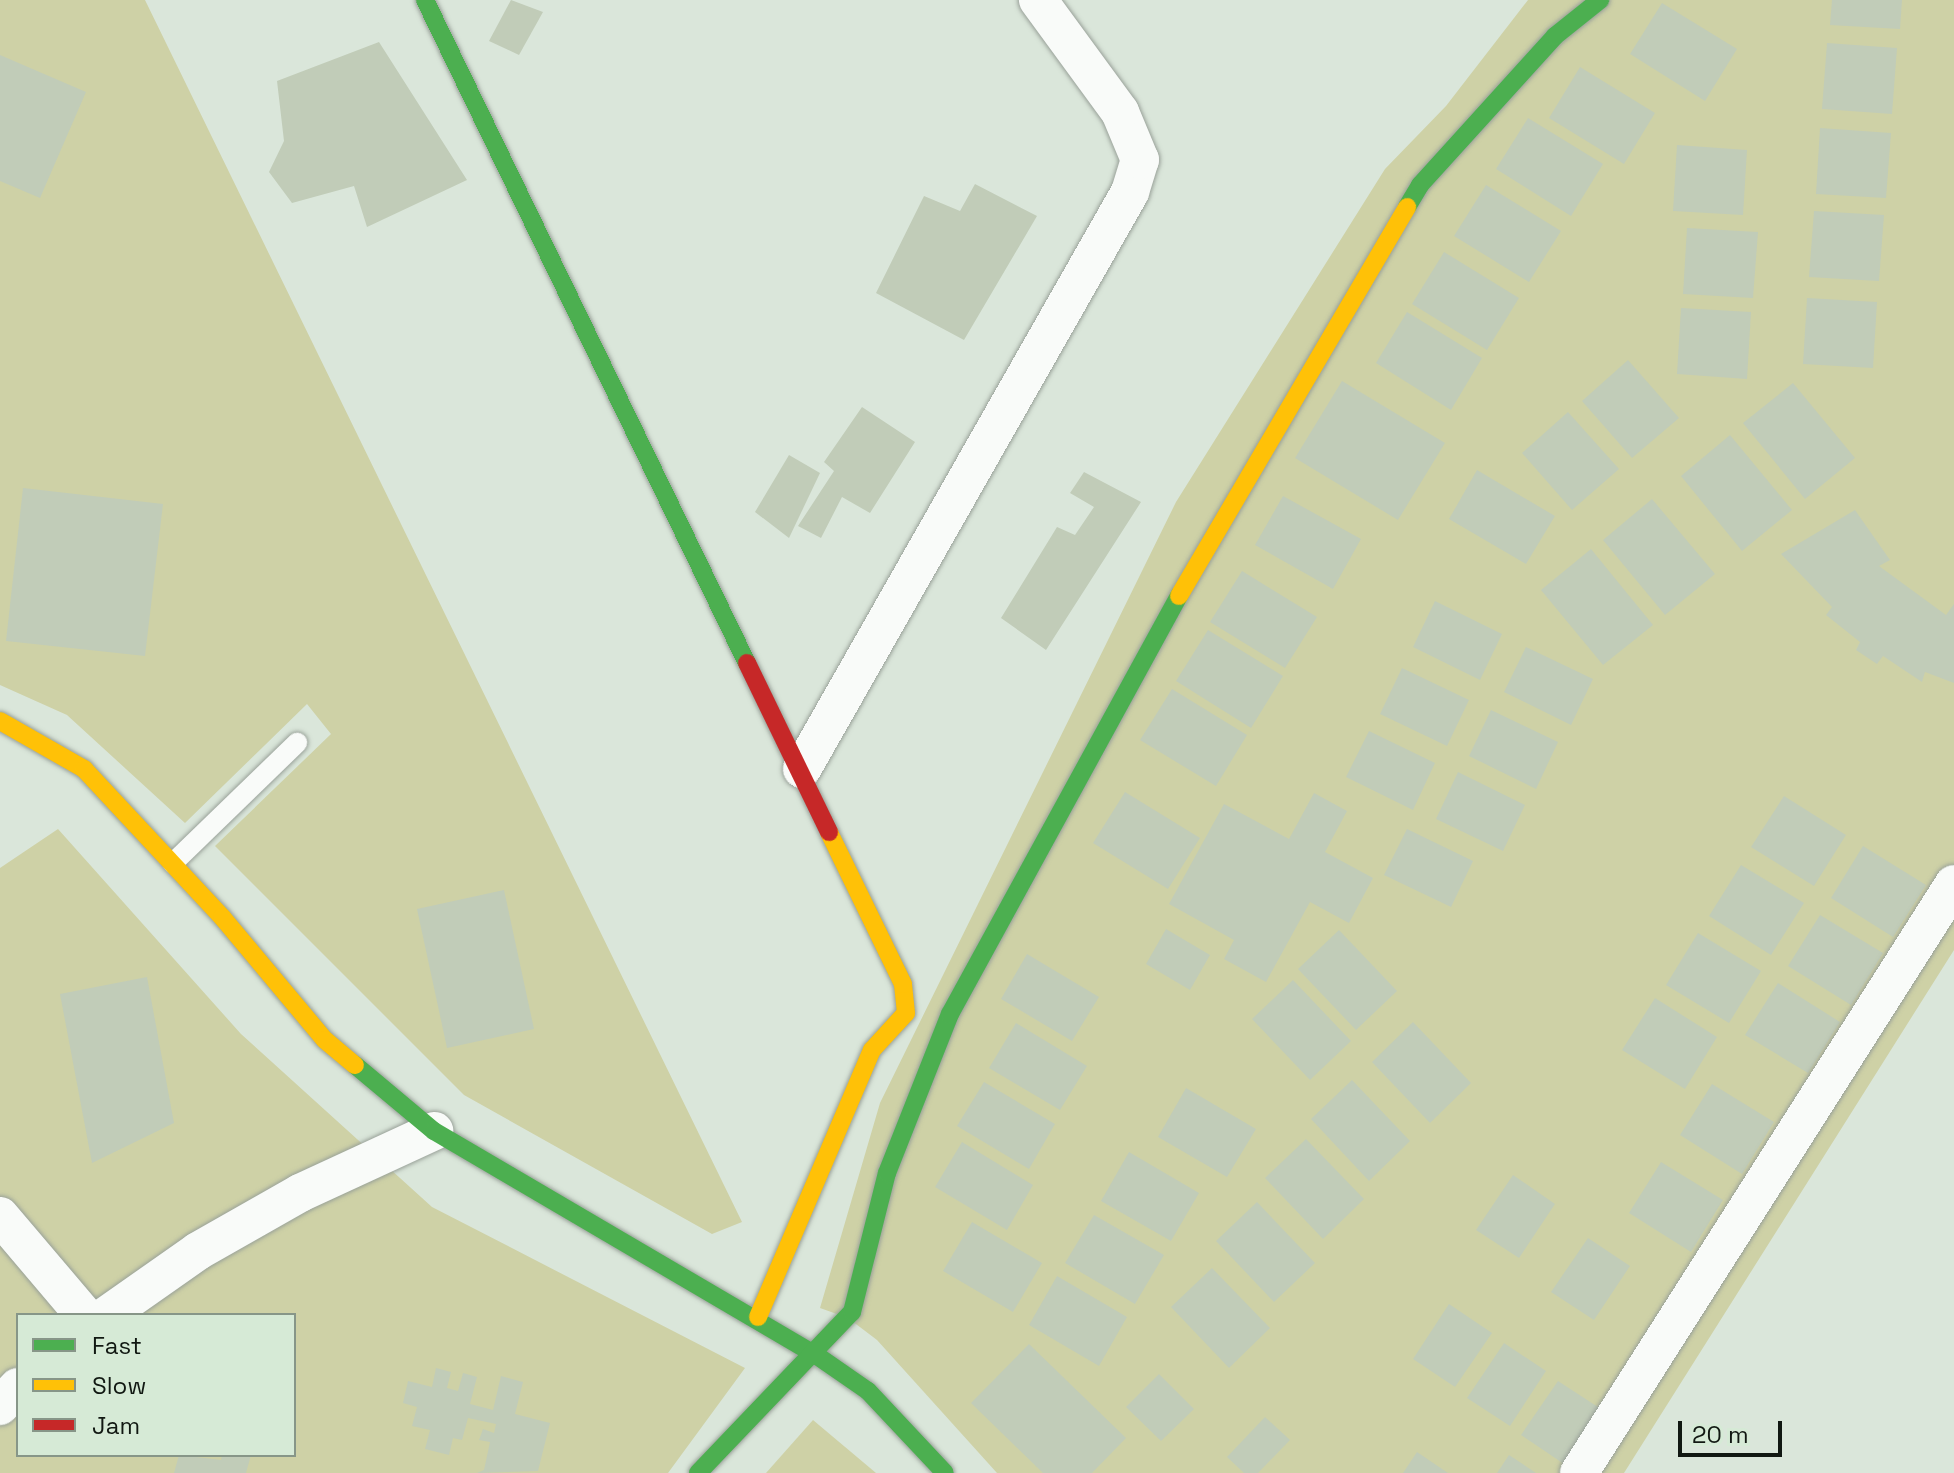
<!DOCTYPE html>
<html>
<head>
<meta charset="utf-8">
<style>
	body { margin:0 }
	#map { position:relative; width:1954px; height:1473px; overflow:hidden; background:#dae6da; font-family:"Space Grotesk",sans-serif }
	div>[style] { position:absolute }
	.green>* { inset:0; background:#ced1a6 }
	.building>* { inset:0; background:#c1ccb8 }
	.roads { filter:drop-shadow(0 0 2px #99a199) drop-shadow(0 0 2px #99a199) }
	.lane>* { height:20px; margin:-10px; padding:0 10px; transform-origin:10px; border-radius:10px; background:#f9fbf9 }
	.street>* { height:38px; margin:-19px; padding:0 19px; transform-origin:19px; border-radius:19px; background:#f9fbf9 }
	.fast>* { height:18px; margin:-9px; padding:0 9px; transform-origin:9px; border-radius:9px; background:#4caf50 }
	.slow>* { height:18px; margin:-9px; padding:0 9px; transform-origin:9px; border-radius:9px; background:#ffc107 }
	.jam>* { height:18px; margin:-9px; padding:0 9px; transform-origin:9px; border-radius:9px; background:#c62828 }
	span { translate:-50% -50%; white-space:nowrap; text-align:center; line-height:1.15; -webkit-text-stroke:8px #d6ead6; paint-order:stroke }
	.legend { position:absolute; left:16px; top:1313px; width:280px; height:144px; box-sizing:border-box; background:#d6ead6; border:2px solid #879688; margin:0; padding:10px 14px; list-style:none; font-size:24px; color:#111812 }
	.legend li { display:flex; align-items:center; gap:16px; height:40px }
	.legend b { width:40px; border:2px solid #879688 }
	.scale { position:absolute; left:1678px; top:1421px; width:104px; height:36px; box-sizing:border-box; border:4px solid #111812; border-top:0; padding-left:10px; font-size:24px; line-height:28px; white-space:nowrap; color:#111812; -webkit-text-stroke:6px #d6ead6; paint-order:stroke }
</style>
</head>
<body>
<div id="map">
	<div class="green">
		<div style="clip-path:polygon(0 0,145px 0,742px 1222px,712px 1234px,464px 1095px,215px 846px,331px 734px,307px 704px,185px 823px,67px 715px,0 685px)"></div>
		<div style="clip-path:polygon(1528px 0,1954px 0,1954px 950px,1624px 1473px,997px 1473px,877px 1340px,848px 1318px,820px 1308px,880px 1103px,1176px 502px,1385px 169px,1446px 106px)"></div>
		<div style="clip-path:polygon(evenodd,58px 829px,241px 1034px,432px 1207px,745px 1368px,668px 1473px,0 1473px,0 868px,58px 829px,18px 1315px,294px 1315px,294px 1455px,18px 1455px,18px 1315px)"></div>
		<div style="clip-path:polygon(813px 1420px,876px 1473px,766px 1473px)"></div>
	</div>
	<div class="building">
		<div style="clip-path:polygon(511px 0,543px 12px,519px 55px,489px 41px)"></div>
		<div style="clip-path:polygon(1832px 0,1902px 0,1900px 29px,1830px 25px)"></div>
		<div style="clip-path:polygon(1662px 3px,1737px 49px,1705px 101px,1630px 54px)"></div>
		<div style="clip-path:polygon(379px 42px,467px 180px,367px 227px,354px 186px,292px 203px,269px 172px,284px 141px,277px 81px)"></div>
		<div style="clip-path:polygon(1827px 43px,1897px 48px,1892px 114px,1822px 109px)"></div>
		<div style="clip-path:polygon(0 55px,86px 92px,40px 198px,0 181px)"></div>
		<div style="clip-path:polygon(1580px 67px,1655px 113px,1624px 164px,1549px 118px)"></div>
		<div style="clip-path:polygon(1528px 118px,1603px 164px,1571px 216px,1496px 169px)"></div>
		<div style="clip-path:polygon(1820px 128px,1891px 133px,1886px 198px,1816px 194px)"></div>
		<div style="clip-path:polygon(1677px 145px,1747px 150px,1743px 215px,1673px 211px)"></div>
		<div style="clip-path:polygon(975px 184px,1037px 216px,964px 340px,876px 293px,924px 196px,960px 211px)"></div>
		<div style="clip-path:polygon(1486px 185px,1561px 231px,1529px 282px,1454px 236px)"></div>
		<div style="clip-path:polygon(1814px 211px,1884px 215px,1879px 281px,1809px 277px)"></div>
		<div style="clip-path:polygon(1687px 228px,1758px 232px,1753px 298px,1683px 294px)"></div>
		<div style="clip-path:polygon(1444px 252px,1519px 298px,1487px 350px,1412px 304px)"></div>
		<div style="clip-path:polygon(1807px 298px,1877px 302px,1873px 368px,1803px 364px)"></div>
		<div style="clip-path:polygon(1681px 308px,1751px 312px,1747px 379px,1677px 374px)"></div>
		<div style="clip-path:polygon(1407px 312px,1482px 358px,1451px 410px,1376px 363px)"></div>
		<div style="clip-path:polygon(1628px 360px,1679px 418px,1632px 458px,1582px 401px)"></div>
		<div style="clip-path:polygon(1342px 381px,1445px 443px,1398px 520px,1295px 458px)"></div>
		<div style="clip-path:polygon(1793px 383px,1855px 458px,1805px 499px,1743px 423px)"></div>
		<div style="clip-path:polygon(862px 407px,915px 442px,870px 513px,842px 497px,821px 538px,798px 526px,834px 471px,824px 462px)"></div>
		<div style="clip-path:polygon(1568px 412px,1619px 469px,1572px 510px,1522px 453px)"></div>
		<div style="clip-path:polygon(1730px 435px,1792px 510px,1742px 551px,1681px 476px)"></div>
		<div style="clip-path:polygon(789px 455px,820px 473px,789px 538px,755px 512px)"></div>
		<div style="clip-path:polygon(1477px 470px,1555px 516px,1526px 564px,1449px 519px)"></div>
		<div style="clip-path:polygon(1084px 472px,1141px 502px,1046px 650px,1001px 618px,1057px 527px,1075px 535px,1094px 507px,1070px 493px)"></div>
		<div style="clip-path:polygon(23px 488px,163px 504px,145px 656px,6px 641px)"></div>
		<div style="clip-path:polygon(1283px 496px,1361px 539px,1333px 589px,1255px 545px)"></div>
		<div style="clip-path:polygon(1652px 499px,1715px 574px,1665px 615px,1603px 540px)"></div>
		<div style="clip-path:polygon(1855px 510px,1890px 560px,1879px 566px,1946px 615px,1954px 604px,1954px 683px,1925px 672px,1922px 682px,1883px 656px,1877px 664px,1856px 650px,1860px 642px,1826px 615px,1832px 607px,1781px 554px)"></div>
		<div style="clip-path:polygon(1591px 549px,1653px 625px,1603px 665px,1541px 590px)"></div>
		<div style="clip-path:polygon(1242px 571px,1317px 617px,1285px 668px,1210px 622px)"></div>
		<div style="clip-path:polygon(1435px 601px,1502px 634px,1480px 680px,1413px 647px)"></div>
		<div style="clip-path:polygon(1208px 630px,1283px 676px,1251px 728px,1176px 681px)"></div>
		<div style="clip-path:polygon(1526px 647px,1593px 679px,1571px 725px,1504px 692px)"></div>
		<div style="clip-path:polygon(1402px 668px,1469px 700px,1447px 746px,1380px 714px)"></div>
		<div style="clip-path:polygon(1172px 689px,1247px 735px,1216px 786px,1140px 740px)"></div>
		<div style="clip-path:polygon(1491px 710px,1558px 742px,1536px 789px,1469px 756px)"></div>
		<div style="clip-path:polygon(1369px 731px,1435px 763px,1413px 810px,1346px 777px)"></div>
		<div style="clip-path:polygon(1458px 772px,1525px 805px,1503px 851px,1436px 819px)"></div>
		<div style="clip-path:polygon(1125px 792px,1200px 838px,1168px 889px,1093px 843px)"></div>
		<div style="clip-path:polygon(1314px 793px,1347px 811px,1325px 852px,1373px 878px,1349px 923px,1310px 902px,1266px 982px,1224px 959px,1234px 940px,1169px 904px,1224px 804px,1289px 839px)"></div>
		<div style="clip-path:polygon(1784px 796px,1846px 835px,1814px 886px,1751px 847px)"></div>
		<div style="clip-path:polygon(1407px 829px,1473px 861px,1451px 907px,1384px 875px)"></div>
		<div style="clip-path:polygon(1863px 846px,1926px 885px,1893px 937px,1831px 898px)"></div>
		<div style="clip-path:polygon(1741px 865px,1804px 903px,1771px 955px,1709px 916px)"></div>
		<div style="clip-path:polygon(504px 890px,534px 1029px,447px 1048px,417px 909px)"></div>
		<div style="clip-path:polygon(1820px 915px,1883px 953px,1851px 1005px,1788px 966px)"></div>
		<div style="clip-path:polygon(1166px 929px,1210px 955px,1190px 990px,1146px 964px)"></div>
		<div style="clip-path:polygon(1339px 930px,1397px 991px,1356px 1030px,1298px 969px)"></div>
		<div style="clip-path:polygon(1698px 933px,1761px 971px,1729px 1023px,1666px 985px)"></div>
		<div style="clip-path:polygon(1027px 954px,1099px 997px,1072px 1041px,1001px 999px)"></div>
		<div style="clip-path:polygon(147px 977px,174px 1123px,92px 1163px,60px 994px)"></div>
		<div style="clip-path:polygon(1293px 980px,1351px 1041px,1310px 1080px,1252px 1019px)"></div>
		<div style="clip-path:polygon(1778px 983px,1840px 1022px,1808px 1073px,1745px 1035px)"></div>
		<div style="clip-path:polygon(1655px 998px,1717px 1037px,1685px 1089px,1622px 1050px)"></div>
		<div style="clip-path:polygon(1413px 1022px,1471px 1083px,1430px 1123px,1372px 1062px)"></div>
		<div style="clip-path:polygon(1016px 1023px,1087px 1066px,1060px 1110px,989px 1068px)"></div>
		<div style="clip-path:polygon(1352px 1080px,1410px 1141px,1369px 1181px,1311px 1119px)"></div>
		<div style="clip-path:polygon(984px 1082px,1055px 1124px,1029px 1169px,957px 1126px)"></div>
		<div style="clip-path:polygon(1712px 1084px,1774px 1122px,1742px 1174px,1680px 1135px)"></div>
		<div style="clip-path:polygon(1186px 1088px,1256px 1129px,1227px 1177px,1158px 1137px)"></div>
		<div style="clip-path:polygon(1306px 1139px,1364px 1199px,1323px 1239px,1265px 1178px)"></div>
		<div style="clip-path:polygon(962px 1142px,1033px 1185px,1007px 1230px,935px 1187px)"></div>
		<div style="clip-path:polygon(1129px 1152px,1199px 1193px,1171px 1241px,1101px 1201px)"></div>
		<div style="clip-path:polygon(1661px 1162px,1723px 1200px,1691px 1252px,1629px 1213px)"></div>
		<div style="clip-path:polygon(1513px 1175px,1555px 1204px,1519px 1258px,1476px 1230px)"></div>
		<div style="clip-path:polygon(1257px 1202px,1315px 1263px,1274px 1302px,1216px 1241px)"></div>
		<div style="clip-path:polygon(1094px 1215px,1164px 1255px,1135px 1304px,1065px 1263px)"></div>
		<div style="clip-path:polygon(972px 1222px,1042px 1263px,1013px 1312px,943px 1271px)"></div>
		<div style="clip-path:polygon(1588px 1238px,1630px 1266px,1594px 1320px,1551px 1292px)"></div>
		<div style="clip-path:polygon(1212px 1268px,1270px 1328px,1229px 1368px,1171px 1307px)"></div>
		<div style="clip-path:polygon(1057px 1276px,1127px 1317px,1099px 1366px,1029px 1325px)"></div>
		<div style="clip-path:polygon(1449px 1304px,1492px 1333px,1455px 1387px,1413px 1359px)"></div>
		<div style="clip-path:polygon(1504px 1343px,1546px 1371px,1510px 1426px,1467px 1398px)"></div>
		<div style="clip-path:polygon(1029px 1344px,1126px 1438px,1092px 1473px,1043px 1473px,971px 1403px)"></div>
		<div style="clip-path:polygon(436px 1368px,451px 1372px,447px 1388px,458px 1391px,463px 1373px,477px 1377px,470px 1404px,493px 1410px,501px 1376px,523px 1382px,515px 1414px,550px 1423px,538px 1471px,477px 1473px,484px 1470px,490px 1442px,479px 1440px,483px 1429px,494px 1433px,496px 1424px,468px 1418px,462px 1440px,453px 1438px,449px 1455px,425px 1449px,430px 1430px,412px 1426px,417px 1407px,403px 1403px,408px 1381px,432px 1387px)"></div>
		<div style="clip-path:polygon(1159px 1374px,1194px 1409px,1161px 1441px,1126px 1407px)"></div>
		<div style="clip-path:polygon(1558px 1381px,1601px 1409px,1564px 1464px,1521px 1435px)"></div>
		<div style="clip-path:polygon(1265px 1417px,1290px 1440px,1258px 1473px,1244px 1473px,1227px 1457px)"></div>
		<div style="clip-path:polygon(1417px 1452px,1448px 1473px,1403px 1473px)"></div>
		<div style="clip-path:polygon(179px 1455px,221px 1460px,222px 1455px,251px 1455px,246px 1473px,174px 1473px)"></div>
		<div style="clip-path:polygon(1509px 1455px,1536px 1473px,1497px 1473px)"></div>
	</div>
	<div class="roads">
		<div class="lane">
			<div style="left:173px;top:863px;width:173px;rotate:-44.1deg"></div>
		</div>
		<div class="street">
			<div style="left:802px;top:769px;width:664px;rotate:-60.38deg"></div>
			<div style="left:1130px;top:192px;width:34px;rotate:-73deg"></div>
			<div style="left:1140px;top:160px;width:52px;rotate:-112.6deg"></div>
			<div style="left:1120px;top:112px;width:139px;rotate:-126.2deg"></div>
			<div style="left:0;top:1216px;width:130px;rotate:49.7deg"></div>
			<div style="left:107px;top:1315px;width:111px;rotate:-35.1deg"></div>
			<div style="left:198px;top:1251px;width:117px;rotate:-29.6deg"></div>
			<div style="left:300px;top:1193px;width:148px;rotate:-24.8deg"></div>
			<div style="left:0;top:1406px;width:26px;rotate:-47deg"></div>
			<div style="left:1579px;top:1473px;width:698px;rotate:-57.52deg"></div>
		</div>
		<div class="fast">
			<div style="left:425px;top:0;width:737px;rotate:64.1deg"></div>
			<div style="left:1407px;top:207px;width:26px;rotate:-59deg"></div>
			<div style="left:1420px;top:185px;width:201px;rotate:-47.8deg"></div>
			<div style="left:1555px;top:36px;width:58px;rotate:-38.7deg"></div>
			<div style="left:355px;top:1065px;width:103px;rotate:39.9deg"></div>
			<div style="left:434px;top:1131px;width:443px;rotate:30.4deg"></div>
			<div style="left:816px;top:1355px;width:63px;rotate:34.7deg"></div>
			<div style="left:868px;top:1391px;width:112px;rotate:46.8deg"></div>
			<div style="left:698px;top:1473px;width:223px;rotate:-46.3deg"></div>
			<div style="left:852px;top:1312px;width:143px;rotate:-75.9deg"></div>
			<div style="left:887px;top:1173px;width:171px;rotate:-68.4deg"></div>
			<div style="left:950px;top:1014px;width:477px;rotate:-61.3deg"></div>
		</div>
		<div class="slow">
			<div style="left:1179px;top:596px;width:451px;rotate:-59.6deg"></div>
			<div style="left:0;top:721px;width:97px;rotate:29.7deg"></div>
			<div style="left:84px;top:769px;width:202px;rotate:47deg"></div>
			<div style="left:222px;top:917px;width:160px;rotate:50.1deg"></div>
			<div style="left:325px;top:1040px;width:39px;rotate:40deg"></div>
			<div style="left:758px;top:1317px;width:290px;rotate:-66.9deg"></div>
			<div style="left:872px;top:1050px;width:50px;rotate:-47.4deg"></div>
			<div style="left:906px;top:1013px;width:29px;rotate:-96deg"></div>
			<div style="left:903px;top:984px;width:169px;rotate:-116deg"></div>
		</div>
		<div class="jam">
			<div style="left:747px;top:663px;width:188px;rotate:64.1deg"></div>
		</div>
	</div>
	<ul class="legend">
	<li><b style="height:10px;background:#4caf50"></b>Fast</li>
	<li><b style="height:10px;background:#ffc107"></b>Slow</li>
	<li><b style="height:10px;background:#c62828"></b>Jam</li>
	</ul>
	<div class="scale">20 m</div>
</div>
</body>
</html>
